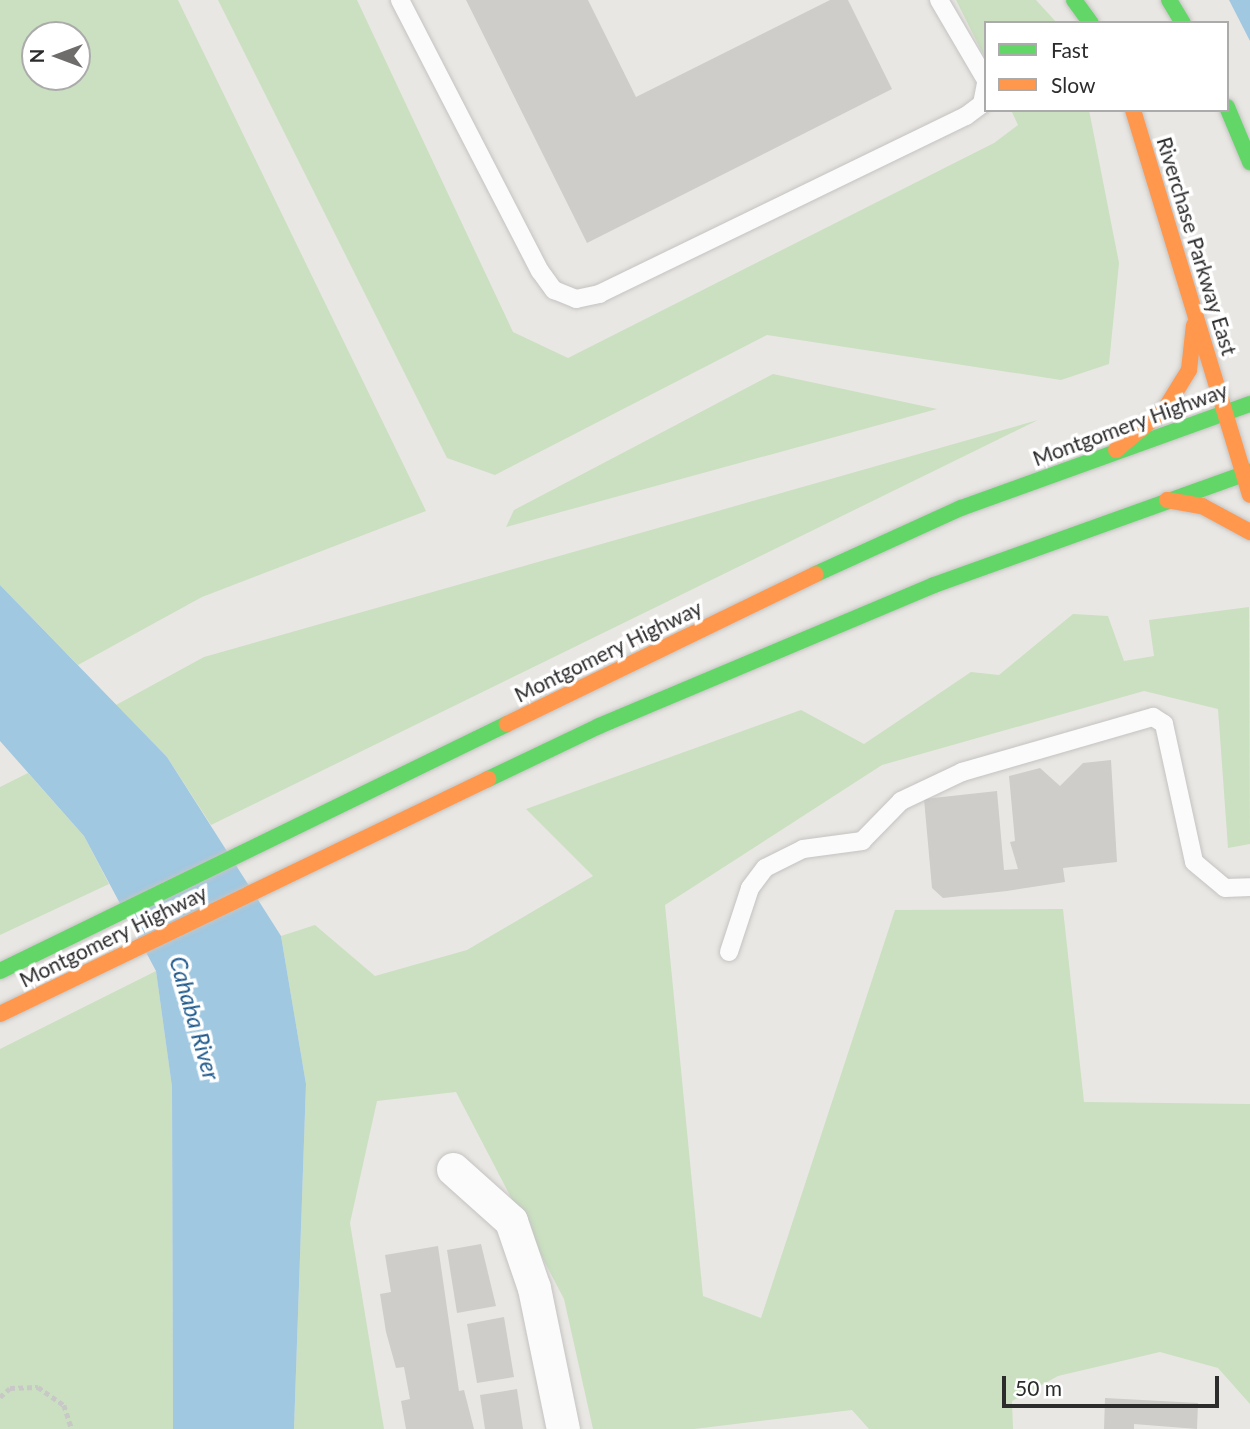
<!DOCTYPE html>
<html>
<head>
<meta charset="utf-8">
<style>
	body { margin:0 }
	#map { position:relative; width:1250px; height:1429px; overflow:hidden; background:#e9e7e3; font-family:Lato,sans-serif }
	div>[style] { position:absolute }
	.green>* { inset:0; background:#cae0c0 }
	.water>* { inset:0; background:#a0c8e1 }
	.building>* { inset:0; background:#cecdca }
	.path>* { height:4.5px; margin-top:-2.25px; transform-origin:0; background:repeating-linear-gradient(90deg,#c8c8c7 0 5px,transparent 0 8.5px) }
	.roads { filter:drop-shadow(0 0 2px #c4c3c2) drop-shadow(0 0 2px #c4c3c2) }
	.lane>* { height:18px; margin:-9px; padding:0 9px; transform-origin:9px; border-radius:9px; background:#fcfbfb }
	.street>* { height:33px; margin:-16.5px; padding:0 16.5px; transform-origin:16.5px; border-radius:16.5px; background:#fcfbfb }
	.fast>* { height:16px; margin:-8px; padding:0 8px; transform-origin:8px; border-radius:8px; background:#63d668 }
	.slow>* { height:16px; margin:-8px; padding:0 8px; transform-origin:8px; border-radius:8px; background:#ff974d }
	span { translate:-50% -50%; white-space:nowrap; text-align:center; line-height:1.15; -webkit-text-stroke:7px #fff; paint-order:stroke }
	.street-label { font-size:21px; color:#2c2c2c }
	.water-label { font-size:23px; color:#1f5a8d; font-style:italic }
	.legend { position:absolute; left:984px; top:21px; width:245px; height:91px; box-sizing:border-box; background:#fff; border:2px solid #ababab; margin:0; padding:9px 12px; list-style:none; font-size:21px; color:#2c2c2c }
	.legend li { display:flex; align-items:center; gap:14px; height:35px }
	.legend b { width:35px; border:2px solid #ababab }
	.north { position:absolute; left:21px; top:21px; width:70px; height:70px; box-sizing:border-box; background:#fff; border:2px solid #ababab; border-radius:50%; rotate:270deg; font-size:19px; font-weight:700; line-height:28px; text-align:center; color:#2c2c2c }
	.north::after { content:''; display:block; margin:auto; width:24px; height:32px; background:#6e6d6c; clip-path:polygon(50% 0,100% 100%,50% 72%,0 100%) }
	.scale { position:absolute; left:1002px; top:1376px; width:217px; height:32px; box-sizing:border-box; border:4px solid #2c2c2c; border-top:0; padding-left:9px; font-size:21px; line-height:24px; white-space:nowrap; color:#2c2c2c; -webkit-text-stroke:5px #fff; paint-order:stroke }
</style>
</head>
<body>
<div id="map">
	<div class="green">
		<div style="clip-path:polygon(evenodd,0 0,178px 0,426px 511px,202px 597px,78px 665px,0 585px,0 0,35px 35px,77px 35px,77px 77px,35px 77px,35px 35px)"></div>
		<div style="clip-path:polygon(218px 0,357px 0,513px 332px,568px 358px,994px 143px,1018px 125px,1011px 110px,1089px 110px,1119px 263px,1109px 364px,1061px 380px,767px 335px,495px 475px,447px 458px)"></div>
		<div style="clip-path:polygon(956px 0,1036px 0,1057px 23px,986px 23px,986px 60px)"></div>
		<div style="clip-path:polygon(773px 374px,937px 409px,506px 527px,514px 510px)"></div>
		<div style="clip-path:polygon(1038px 420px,211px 825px,167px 757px,116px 705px,204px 657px)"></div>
		<div style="clip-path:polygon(1249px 607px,1250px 844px,1228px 848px,1218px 709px,1144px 691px,882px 765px,665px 905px,703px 1296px,761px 1318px,895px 910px,1063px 909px,1084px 1102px,1250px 1104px,1250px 1404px,1218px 1368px,1160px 1352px,1058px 1376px,1012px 1401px,1013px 1429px,869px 1429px,852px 1410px,694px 1429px,593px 1429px,564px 1299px,456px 1092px,377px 1101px,350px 1223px,384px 1429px,294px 1429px,306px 1084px,281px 936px,315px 925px,375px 976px,467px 950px,593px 876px,526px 809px,801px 710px,864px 744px,971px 672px,999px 675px,1073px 614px,1108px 616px,1124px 661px,1154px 656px,1149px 620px)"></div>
		<div style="clip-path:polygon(28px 773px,84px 836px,109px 884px,0 935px,0 787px)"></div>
		<div style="clip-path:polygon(156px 971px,172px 1087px,173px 1429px,0 1429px,0 1049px)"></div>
	</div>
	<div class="water">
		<div style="clip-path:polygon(1229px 0,1250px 0,1250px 41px)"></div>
		<div style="clip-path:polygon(0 585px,167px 757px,281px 936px,306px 1084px,294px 1429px,173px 1429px,172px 1087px,156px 971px,84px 836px,0 741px)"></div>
	</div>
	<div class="building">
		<div style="clip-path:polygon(466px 0,588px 0,636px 97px,830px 0,848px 0,892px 89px,587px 243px)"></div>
		<div style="clip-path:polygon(1111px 760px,1117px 862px,1063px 868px,1065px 882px,1007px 891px,943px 898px,932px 888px,924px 799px,997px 791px,1004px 870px,1018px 869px,1010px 842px,1015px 841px,1009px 776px,1040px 768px,1060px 786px,1083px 763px)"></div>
		<div style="clip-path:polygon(481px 1244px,496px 1306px,457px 1313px,447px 1250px)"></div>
		<div style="clip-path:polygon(438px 1246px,459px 1391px,464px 1390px,474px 1429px,406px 1429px,401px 1401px,410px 1399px,404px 1367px,396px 1368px,386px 1332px,380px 1294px,391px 1292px,385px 1255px)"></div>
		<div style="clip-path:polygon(504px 1317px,514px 1377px,477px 1383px,467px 1324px)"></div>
		<div style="clip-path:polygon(517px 1389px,523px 1429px,485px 1429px,480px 1395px)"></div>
		<div style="clip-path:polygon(1105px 1398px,1198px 1403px,1197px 1429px,1134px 1424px,1134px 1429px,1104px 1429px)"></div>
	</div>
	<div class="path">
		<div style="left:0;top:1397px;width:13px;rotate:-42deg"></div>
		<div style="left:10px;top:1388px;width:28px;rotate:-2deg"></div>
		<div style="left:38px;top:1387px;width:32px;rotate:35deg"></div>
		<div style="left:64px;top:1405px;width:25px;rotate:72deg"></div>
	</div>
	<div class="roads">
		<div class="lane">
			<div style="left:400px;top:0;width:305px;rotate:62.7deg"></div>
			<div style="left:540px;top:271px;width:24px;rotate:54deg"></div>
			<div style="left:554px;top:290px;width:24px;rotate:22deg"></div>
			<div style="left:576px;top:299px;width:24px;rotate:-12deg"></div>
			<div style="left:599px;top:294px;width:408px;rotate:-25.9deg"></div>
			<div style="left:966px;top:116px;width:20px;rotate:-37deg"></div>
			<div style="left:982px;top:104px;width:20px;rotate:-79deg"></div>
			<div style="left:939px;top:0;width:93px;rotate:59.6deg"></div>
			<div style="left:729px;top:952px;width:67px;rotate:-71.8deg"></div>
			<div style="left:750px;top:888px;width:25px;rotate:-53deg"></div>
			<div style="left:765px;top:868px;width:42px;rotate:-26.6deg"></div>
			<div style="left:803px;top:849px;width:60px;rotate:-7.7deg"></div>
			<div style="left:862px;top:841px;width:56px;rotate:-45.7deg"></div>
			<div style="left:901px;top:801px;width:68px;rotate:-25.4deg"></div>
			<div style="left:962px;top:772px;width:199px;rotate:-16.1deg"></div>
			<div style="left:1153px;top:717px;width:13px;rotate:32deg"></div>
			<div style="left:1164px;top:724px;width:141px;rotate:77.7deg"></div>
			<div style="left:1194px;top:862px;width:40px;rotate:40deg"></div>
			<div style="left:1225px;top:888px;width:25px;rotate:-2deg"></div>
		</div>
		<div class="street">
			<div style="left:453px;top:1169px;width:78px;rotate:41.9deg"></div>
			<div style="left:511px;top:1221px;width:71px;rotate:71.1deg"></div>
			<div style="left:534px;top:1288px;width:144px;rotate:78.4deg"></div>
		</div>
		<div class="fast">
			<div style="left:1074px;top:0;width:29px;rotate:54deg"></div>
			<div style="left:1169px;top:0;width:27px;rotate:59deg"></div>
			<div style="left:1227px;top:107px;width:60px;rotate:67.3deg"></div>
			<div style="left:816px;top:574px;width:159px;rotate:-24.5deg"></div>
			<div style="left:961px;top:508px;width:307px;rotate:-19.8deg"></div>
			<div style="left:488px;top:779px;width:123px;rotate:-25.5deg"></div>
			<div style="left:599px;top:726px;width:363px;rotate:-22.8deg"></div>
			<div style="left:934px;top:585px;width:336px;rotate:-19.7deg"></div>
			<div style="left:0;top:971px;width:564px;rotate:-25.97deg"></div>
		</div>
		<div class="slow">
			<div style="left:1133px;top:110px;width:402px;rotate:73.1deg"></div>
			<div style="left:1116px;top:450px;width:64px;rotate:-39.9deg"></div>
			<div style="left:1165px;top:409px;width:46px;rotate:-58.4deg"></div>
			<div style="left:1189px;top:370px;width:45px;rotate:-83.7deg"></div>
			<div style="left:1167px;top:500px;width:36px;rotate:10deg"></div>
			<div style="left:1202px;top:506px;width:55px;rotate:28.4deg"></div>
			<div style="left:507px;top:724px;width:343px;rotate:-25.9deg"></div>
			<div style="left:0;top:1014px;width:542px;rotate:-25.71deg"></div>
		</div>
	</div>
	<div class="street-label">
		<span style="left:1197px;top:246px;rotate:73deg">Riverchase Parkway East</span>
		<span style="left:1130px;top:424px;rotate:-20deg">Montgomery Highway</span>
		<span style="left:608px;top:651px;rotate:-26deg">Montgomery Highway</span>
		<span style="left:113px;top:936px;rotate:-26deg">Montgomery Highway</span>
	</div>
	<div class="water-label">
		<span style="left:195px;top:1018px;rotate:74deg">Cahaba River</span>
	</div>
	<ul class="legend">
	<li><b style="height:9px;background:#63d668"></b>Fast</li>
	<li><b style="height:9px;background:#ff974d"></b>Slow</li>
	</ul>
	<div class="north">N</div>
	<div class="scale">50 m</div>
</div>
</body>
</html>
